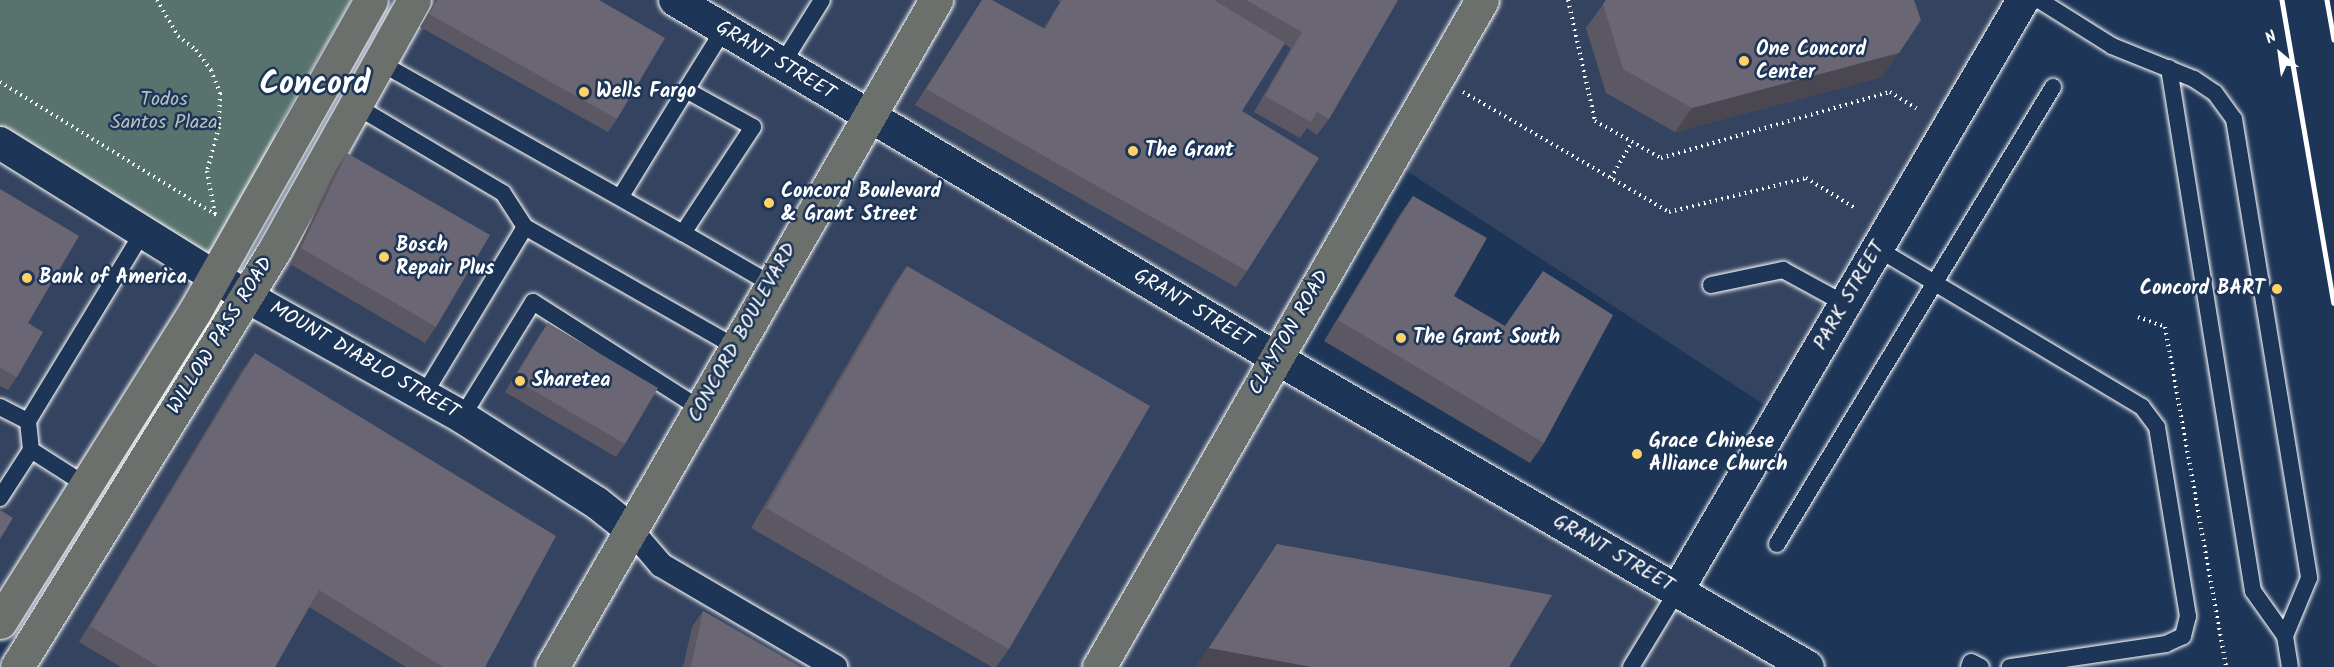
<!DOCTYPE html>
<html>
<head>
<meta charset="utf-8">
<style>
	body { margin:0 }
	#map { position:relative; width:2334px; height:667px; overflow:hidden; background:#1d3557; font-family:Kalam,sans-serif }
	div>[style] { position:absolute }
	.built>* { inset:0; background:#344460 }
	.green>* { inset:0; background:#58726e }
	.path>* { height:4px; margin-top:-2px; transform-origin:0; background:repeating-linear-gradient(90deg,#fff 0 1.5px,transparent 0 6px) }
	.roads { filter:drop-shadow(0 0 2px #fff) drop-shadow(0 0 2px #fff) }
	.service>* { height:16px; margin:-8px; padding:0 8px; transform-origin:8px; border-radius:8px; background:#1d3557 }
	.pedestrian>* { height:24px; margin:-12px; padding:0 12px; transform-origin:12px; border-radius:12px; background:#1d3557 }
	.minor>* { height:32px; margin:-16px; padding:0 16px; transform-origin:16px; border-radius:16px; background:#1d3557 }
	.primary>* { height:33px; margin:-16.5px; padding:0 16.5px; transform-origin:16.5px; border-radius:16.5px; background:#6c706d }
	.rail>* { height:4.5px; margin:-2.25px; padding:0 2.25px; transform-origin:2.25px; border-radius:2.25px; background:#fff }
	.wall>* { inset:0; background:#5b5864 }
	.shaded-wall>* { inset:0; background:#4a4751 }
	.building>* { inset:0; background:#6a6674 }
	.dots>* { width:16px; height:16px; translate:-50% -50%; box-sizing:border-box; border:3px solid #1d3557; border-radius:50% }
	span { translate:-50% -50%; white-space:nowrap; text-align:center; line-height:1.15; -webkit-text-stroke:5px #1d3557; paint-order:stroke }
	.poi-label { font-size:20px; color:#fff; font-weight:700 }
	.left { translate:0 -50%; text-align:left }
	.right { translate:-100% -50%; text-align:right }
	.street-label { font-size:20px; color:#fff }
	.park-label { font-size:20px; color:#b4c0be }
	.town-label { font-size:32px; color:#fff; font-weight:700 }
	.north { position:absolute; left:2250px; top:24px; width:60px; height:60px; -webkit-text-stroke:4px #1d3557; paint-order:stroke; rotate:331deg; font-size:16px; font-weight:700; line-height:24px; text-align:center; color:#fff }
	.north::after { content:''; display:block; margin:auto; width:21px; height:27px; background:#fff; clip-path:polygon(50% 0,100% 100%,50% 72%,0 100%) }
</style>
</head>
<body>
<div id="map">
	<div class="built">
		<div style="clip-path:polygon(414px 0,2022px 0,1780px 415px,1390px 160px,1276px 357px,1808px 667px,17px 667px)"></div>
		<div style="clip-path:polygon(0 143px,214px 276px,0 622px)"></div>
	</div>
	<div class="green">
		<div style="clip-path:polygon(0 0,351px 0,276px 131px,272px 174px,214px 276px,0 143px)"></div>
	</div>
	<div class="path">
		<div style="left:157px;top:0;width:42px;rotate:59.7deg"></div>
		<div style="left:178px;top:36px;width:23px;rotate:38deg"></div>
		<div style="left:196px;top:50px;width:25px;rotate:53deg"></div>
		<div style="left:211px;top:70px;width:25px;rotate:69deg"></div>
		<div style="left:220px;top:93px;width:34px;rotate:92deg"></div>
		<div style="left:219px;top:127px;width:46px;rotate:105.3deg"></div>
		<div style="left:207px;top:171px;width:45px;rotate:79.7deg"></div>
		<div style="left:1568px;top:0;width:124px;rotate:77.4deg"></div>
		<div style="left:1595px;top:121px;width:76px;rotate:29.3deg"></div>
		<div style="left:1661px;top:158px;width:238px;rotate:-16.1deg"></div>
		<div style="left:1890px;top:92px;width:31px;rotate:32deg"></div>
		<div style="left:0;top:82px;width:254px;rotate:31.6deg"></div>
		<div style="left:1463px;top:92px;width:238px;rotate:30.2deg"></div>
		<div style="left:1669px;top:212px;width:141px;rotate:-13.9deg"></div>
		<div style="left:1806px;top:178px;width:57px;rotate:31.5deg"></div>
		<div style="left:1611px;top:178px;width:42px;rotate:-59.7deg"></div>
		<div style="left:2138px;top:317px;width:29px;rotate:20deg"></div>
		<div style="left:2165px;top:327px;width:345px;rotate:79.8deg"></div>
	</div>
	<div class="roads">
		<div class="service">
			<div style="left:2039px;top:0;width:86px;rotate:32.2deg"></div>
			<div style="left:2112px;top:46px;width:88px;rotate:21.9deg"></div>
			<div style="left:2194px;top:79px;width:25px;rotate:34deg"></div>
			<div style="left:2215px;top:93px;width:32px;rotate:54deg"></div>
			<div style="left:2234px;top:119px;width:465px;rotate:80.7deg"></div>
			<div style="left:2309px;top:578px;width:63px;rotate:112.5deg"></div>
			<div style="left:379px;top:62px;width:349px;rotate:29.4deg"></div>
			<div style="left:683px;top:233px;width:127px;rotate:-56.6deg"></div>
			<div style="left:753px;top:127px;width:77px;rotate:-151.1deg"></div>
			<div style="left:686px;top:90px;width:124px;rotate:121.5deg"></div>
			<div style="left:782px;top:64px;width:75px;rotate:-58deg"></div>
			<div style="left:2169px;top:68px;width:530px;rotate:80.88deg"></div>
			<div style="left:2253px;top:591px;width:55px;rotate:54.6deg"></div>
			<div style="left:2285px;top:636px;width:31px;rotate:81deg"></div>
			<div style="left:686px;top:90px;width:72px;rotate:-58.1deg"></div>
			<div style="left:356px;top:106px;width:171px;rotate:30.6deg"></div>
			<div style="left:503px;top:193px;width:40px;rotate:57.1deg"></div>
			<div style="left:525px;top:227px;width:197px;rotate:121.1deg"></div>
			<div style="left:525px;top:227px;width:242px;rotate:29.7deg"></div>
			<div style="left:683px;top:233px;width:102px;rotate:30.1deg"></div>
			<div style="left:1878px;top:249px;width:308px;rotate:30.9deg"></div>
			<div style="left:2142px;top:407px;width:25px;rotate:53deg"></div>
			<div style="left:2157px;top:427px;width:192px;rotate:80.7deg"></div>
			<div style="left:2188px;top:616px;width:21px;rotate:104deg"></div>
			<div style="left:2183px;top:636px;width:19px;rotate:155deg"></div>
			<div style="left:2166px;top:644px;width:158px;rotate:171.6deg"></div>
			<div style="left:1711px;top:285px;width:74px;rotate:-11.8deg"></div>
			<div style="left:1783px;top:270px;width:71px;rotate:28.7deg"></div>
			<div style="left:0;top:407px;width:31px;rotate:27deg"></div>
			<div style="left:462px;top:417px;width:135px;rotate:-58.3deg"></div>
			<div style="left:533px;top:302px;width:199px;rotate:32.5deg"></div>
			<div style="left:31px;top:450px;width:29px;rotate:-96deg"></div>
			<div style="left:28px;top:421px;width:221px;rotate:-58.7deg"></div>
			<div style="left:0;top:498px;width:57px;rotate:-57.1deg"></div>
			<div style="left:31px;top:450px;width:65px;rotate:32.5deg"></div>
			<div style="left:1777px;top:544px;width:534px;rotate:-58.87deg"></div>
			<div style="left:1631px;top:667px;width:89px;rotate:-58.8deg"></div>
			<div style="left:1969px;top:667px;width:5px;rotate:-68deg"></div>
			<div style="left:1971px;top:662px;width:11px;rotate:27deg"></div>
		</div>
		<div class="pedestrian">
			<div style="left:631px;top:530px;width:46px;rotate:49.4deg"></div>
			<div style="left:661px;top:565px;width:202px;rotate:30.4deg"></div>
		</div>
		<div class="minor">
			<div style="left:675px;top:0;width:700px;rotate:30.78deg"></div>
			<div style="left:1276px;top:358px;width:615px;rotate:30.15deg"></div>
			<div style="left:0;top:143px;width:287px;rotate:31.9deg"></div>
			<div style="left:244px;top:295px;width:250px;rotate:29.2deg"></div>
			<div style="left:462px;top:417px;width:160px;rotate:32.5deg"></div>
			<div style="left:597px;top:503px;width:43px;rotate:38.5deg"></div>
			<div style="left:1677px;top:591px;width:685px;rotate:-59.65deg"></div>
		</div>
		<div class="primary">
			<div style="left:0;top:622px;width:367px;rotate:-57.9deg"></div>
			<div style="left:195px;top:311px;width:357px;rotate:-60.5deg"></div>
			<div style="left:17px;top:667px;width:491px;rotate:-58.3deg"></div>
			<div style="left:275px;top:249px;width:285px;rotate:-60.8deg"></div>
			<div style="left:552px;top:667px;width:770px;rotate:-60.07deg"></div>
			<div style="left:1099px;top:667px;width:769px;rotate:-60.14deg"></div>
		</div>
	</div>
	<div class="rail">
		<div style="left:2282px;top:0;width:307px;rotate:80.3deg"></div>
		<div style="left:2327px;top:0;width:40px;rotate:80deg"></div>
	</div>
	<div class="wall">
		<div style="clip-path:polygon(436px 0,599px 0,617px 119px,608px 132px,420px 27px)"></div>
		<div style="clip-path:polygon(982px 0,1044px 28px,1060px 2px,1057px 0,1398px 0,1329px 119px,1317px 135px,1307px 128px,1300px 138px,1254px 112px,1291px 48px,1284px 44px,1242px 111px,1247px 271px,1236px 287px,915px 105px)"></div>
		<div style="clip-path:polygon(1606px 0,1882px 77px,1675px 132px,1606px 93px,1586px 28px)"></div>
		<div style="clip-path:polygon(347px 153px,436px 327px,425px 343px,290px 264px,336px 169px)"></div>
		<div style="clip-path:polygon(0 189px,28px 323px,17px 377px,8px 390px,0 386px)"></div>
		<div style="clip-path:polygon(1413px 196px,1454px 296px,1544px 443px,1530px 463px,1324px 341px,1399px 216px)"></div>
		<div style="clip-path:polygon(907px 266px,1009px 649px,996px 667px,992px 667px,751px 528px,893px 286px)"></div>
		<div style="clip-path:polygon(548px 323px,625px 444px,616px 457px,505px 392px,539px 336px)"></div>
		<div style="clip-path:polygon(255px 353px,485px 667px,406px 667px,309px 607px,275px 667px,121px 667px,79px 642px,243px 369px)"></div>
		<div style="clip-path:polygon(1277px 544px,1509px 667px,1196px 667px)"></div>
		<div style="clip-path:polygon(703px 611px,801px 667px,683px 667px,692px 627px)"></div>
	</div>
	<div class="shaded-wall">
		<div style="clip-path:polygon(1899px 53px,1882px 77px,1675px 132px,1692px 108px)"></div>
		<div style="clip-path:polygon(1209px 648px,1312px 667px,1196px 667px)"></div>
	</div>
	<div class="building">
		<div style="clip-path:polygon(437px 0,599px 0,665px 38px,617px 119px,429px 14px)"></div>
		<div style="clip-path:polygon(982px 0,992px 0,1045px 29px,1062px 0,1214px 0,1285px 43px,1242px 111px,1319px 158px,1247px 271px,926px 89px)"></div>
		<div style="clip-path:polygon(1246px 0,1398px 0,1329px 119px,1317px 112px,1311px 122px,1265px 96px,1302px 32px)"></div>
		<div style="clip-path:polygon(1606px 0,1914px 0,1921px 20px,1899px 53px,1692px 108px,1623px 69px,1603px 4px)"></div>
		<div style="clip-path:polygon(347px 153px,490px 235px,436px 327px,301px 248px)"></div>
		<div style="clip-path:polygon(0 189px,79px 236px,28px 323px,43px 332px,17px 377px,0 368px)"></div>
		<div style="clip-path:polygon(1413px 196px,1487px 238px,1454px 296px,1505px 326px,1543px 271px,1613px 315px,1544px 443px,1338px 320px)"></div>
		<div style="clip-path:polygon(907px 266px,1150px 406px,1009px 649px,766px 508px)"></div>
		<div style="clip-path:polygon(548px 323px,658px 388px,625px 444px,514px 379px)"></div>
		<div style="clip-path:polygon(255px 353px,556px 536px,485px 667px,443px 667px,319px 590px,275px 667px,159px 667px,90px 626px)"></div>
		<div style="clip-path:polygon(0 510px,13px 518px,0 539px)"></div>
		<div style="clip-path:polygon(1277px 544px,1552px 595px,1509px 667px,1312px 667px,1209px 648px)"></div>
		<div style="clip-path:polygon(703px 611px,801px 667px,691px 667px)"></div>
	</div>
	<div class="dots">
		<div style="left:1744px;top:61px;background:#ffd166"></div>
		<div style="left:584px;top:92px;background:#ffd166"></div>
		<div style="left:1133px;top:151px;background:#ffd166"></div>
		<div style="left:769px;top:203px;background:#ffd166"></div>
		<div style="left:384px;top:257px;background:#ffd166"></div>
		<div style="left:27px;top:278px;background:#ffd166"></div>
		<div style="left:2277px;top:289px;background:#ffd166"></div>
		<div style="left:1401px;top:338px;background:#ffd166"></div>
		<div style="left:520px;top:381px;background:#ffd166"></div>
		<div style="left:1637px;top:454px;background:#ffd166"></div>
	</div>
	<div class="poi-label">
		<span class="left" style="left:1756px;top:62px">One Concord<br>Center</span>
		<span class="left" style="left:596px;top:92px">Wells Fargo</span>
		<span class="left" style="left:1145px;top:151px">The Grant</span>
		<span class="left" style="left:781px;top:204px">Concord Boulevard<br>&amp; Grant Street</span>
		<span class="left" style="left:396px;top:258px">Bosch<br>Repair Plus</span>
		<span class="left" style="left:39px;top:278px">Bank of America</span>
		<span class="right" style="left:2265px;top:289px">Concord BART</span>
		<span class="left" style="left:1413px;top:338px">The Grant South</span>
		<span class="left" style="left:532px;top:381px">Sharetea</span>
		<span class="left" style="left:1649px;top:454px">Grace Chinese<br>Alliance Church</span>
	</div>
	<div class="street-label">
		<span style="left:775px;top:61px;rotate:31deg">GRANT STREET</span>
		<span style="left:1850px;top:296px;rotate:-60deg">PARK STREET</span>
		<span style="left:1193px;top:309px;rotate:31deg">GRANT STREET</span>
		<span style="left:743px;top:333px;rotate:-61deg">CONCORD BOULEVARD</span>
		<span style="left:1290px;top:333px;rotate:-60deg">CLAYTON ROAD</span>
		<span style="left:221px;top:336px;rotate:-58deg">WILLOW PASS ROAD</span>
		<span style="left:364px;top:361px;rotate:30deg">MOUNT DIABLO STREET</span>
		<span style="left:1613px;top:554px;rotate:30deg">GRANT STREET</span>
	</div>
	<div class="park-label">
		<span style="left:164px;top:112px">Todos<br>Santos Plaza</span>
	</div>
	<div class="town-label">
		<span style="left:315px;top:85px">Concord</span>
	</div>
	<div class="north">N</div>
</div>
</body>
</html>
